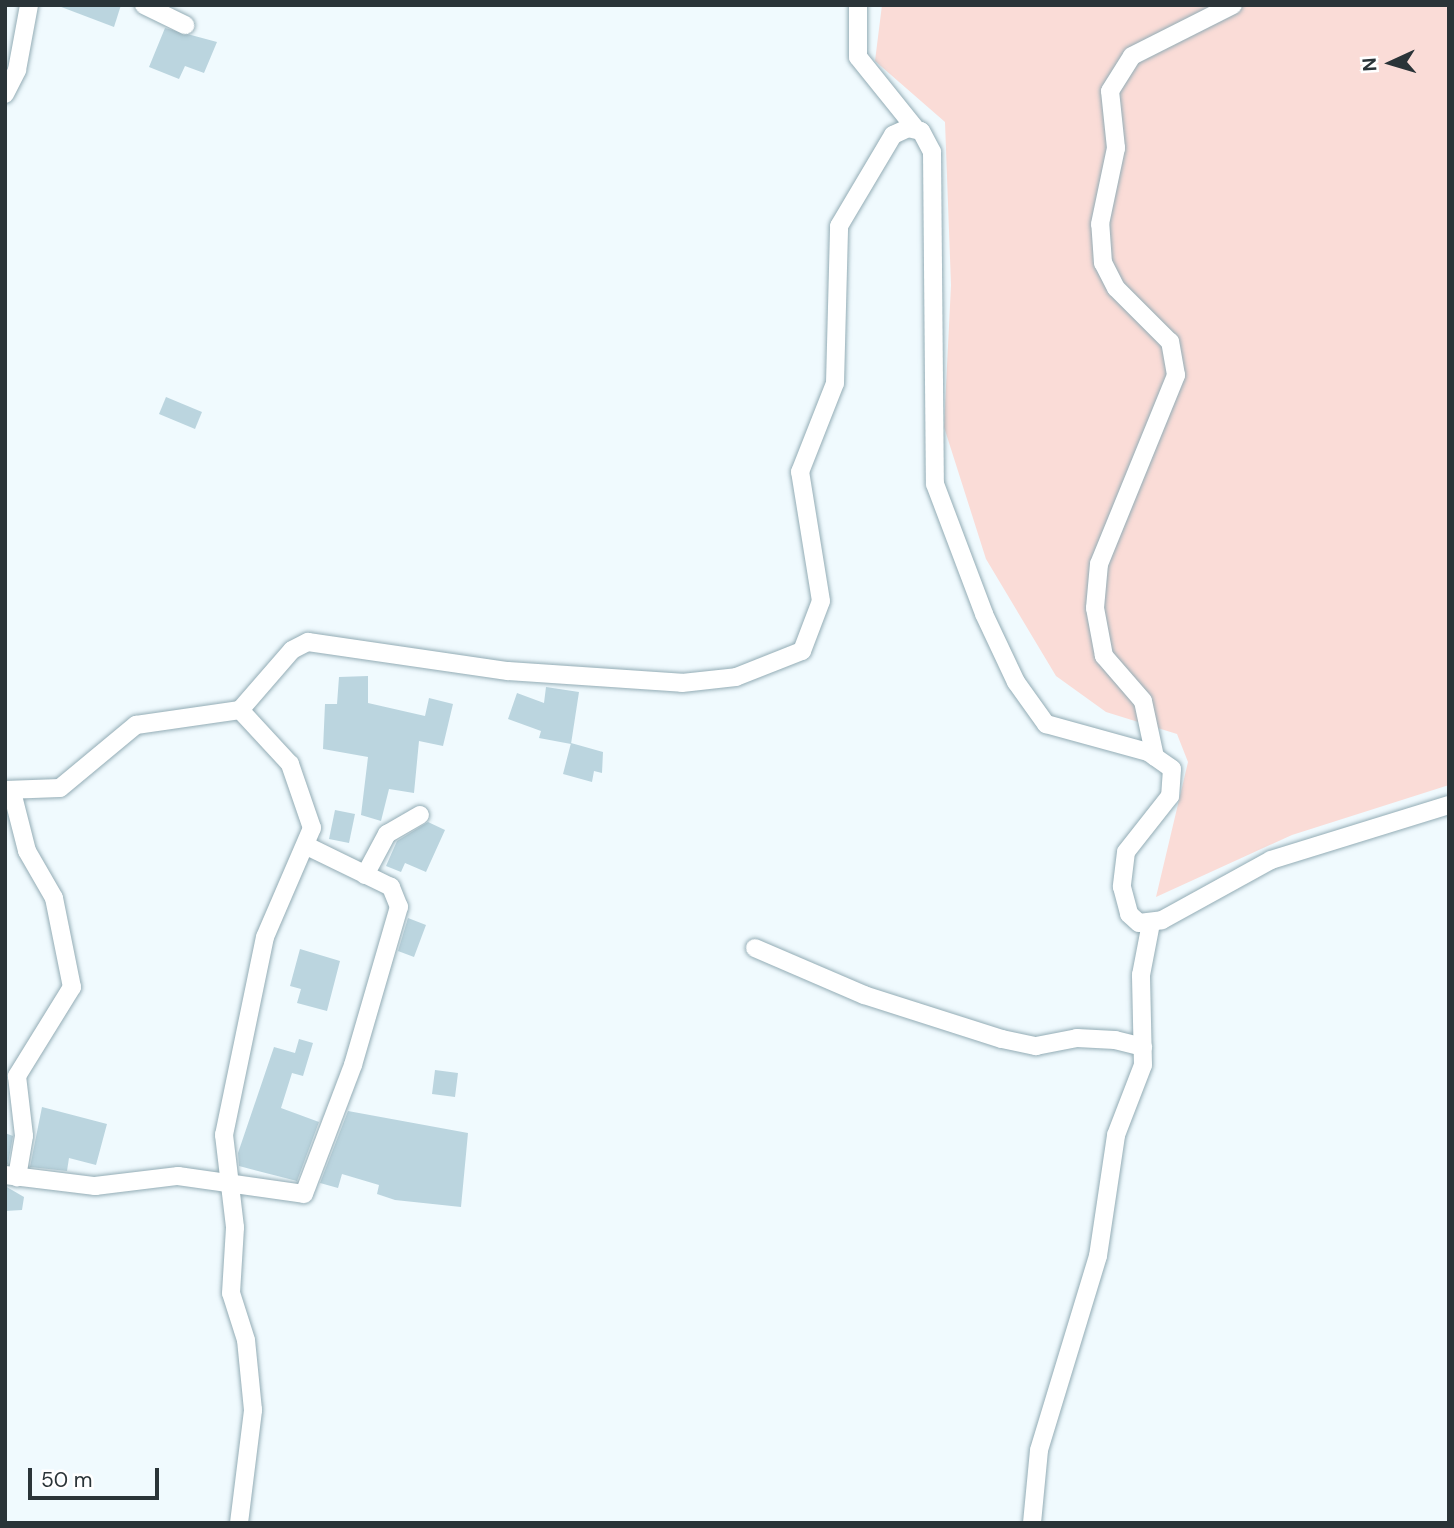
<!DOCTYPE html>
<html>
<head>
<meta charset="utf-8">
<style>
	body { margin:0 }
	#map { position:relative; width:1454px; height:1528px; overflow:hidden; background:#f0fafe; font-family:"DM Sans",sans-serif }
	div>[style] { position:absolute }
	.green>* { inset:0; background:#fadcd7 }
	.building>* { inset:0; background:#bbd5df }
	.roads { filter:drop-shadow(0 0 2px #93acb5) drop-shadow(0 0 2px #93acb5) }
	.minor>* { height:18px; margin:-9px; padding:0 9px; transform-origin:9px; border-radius:9px; background:#fff }
	span { translate:-50% -50%; white-space:nowrap; text-align:center; line-height:1.15; -webkit-text-stroke:5px #fff; paint-order:stroke }
	.frame { position:absolute; inset:0; border:7px solid #2a3438; pointer-events:none }
	.north { position:absolute; left:1356px; top:28px; width:70px; height:70px; -webkit-text-stroke:5px #fff; paint-order:stroke; rotate:266deg; font-size:19px; font-weight:700; line-height:28px; text-align:center; color:#2a3438 }
	.north::after { content:''; display:block; margin:auto; width:24px; height:32px; background:#2a3438; clip-path:polygon(50% 0,100% 100%,50% 72%,0 100%) }
	.scale { position:absolute; left:28px; top:1468px; width:131px; height:32px; box-sizing:border-box; border:4px solid #2a3438; border-top:0; padding-left:9px; font-size:21px; line-height:24px; white-space:nowrap; color:#2a3438; -webkit-text-stroke:5px #fff; paint-order:stroke }
</style>
</head>
<body>
<div id="map">
	<div class="green">
		<div style="clip-path:polygon(882px 5px,1449px 5px,1449px 785px,1292px 835px,1156px 897px,1188px 762px,1177px 734px,1106px 712px,1056px 676px,986px 559px,944px 427px,951px 285px,945px 122px,875px 61px)"></div>
	</div>
	<div class="building">
		<div style="clip-path:polygon(56px 5px,121px 5px,114px 27px)"></div>
		<div style="clip-path:polygon(165px 28px,217px 42px,204px 73px,185px 66px,179px 79px,149px 67px)"></div>
		<div style="clip-path:polygon(166px 397px,202px 412px,195px 429px,159px 414px)"></div>
		<div style="clip-path:polygon(368px 676px,368px 703px,425px 716px,429px 698px,453px 704px,443px 746px,419px 741px,414px 793px,389px 789px,381px 821px,361px 815px,368px 757px,323px 749px,325px 704px,337px 704px,339px 677px)"></div>
		<div style="clip-path:polygon(546px 687px,579px 692px,571px 744px,539px 738px,541px 731px,508px 719px,517px 693px,544px 703px)"></div>
		<div style="clip-path:polygon(571px 743px,603px 752px,602px 773px,594px 771px,592px 782px,563px 774px)"></div>
		<div style="clip-path:polygon(335px 810px,355px 814px,349px 843px,329px 839px)"></div>
		<div style="clip-path:polygon(428px 822px,445px 830px,426px 872px,405px 863px,401px 872px,386px 866px,397px 841px)"></div>
		<div style="clip-path:polygon(408px 918px,426px 925px,414px 957px,398px 951px)"></div>
		<div style="clip-path:polygon(300px 949px,340px 961px,327px 1011px,297px 1003px,301px 989px,290px 986px)"></div>
		<div style="clip-path:polygon(299px 1039px,313px 1043px,303px 1076px,292px 1073px,281px 1108px,319px 1122px,297px 1181px,239px 1166px,238px 1153px,274px 1047px,295px 1053px)"></div>
		<div style="clip-path:polygon(435px 1070px,458px 1073px,455px 1097px,432px 1094px)"></div>
		<div style="clip-path:polygon(42px 1107px,107px 1124px,96px 1165px,69px 1158px,67px 1171px,30px 1167px)"></div>
		<div style="clip-path:polygon(348px 1111px,468px 1133px,461px 1207px,395px 1200px,377px 1194px,379px 1185px,342px 1174px,338px 1188px,320px 1183px)"></div>
		<div style="clip-path:polygon(5px 1133px,13px 1136px,8px 1164px,5px 1164px)"></div>
		<div style="clip-path:polygon(5px 1186px,24px 1197px,22px 1210px,5px 1211px)"></div>
	</div>
	<div class="roads">
		<div class="minor">
			<div style="left:144px;top:5px;width:46px;rotate:26deg"></div>
			<div style="left:858px;top:5px;width:52px;rotate:90deg"></div>
			<div style="left:858px;top:57px;width:91px;rotate:51.2deg"></div>
			<div style="left:5px;top:94px;width:27px;rotate:-63deg"></div>
			<div style="left:17px;top:70px;width:66px;rotate:-79.5deg"></div>
			<div style="left:1155px;top:757px;width:57px;rotate:-102.1deg"></div>
			<div style="left:1143px;top:701px;width:60px;rotate:-130.9deg"></div>
			<div style="left:1104px;top:656px;width:49px;rotate:-100.6deg"></div>
			<div style="left:1095px;top:608px;width:44px;rotate:-84.8deg"></div>
			<div style="left:1099px;top:564px;width:204px;rotate:-67.8deg"></div>
			<div style="left:1176px;top:375px;width:34px;rotate:-100deg"></div>
			<div style="left:1170px;top:342px;width:76px;rotate:-135deg"></div>
			<div style="left:1116px;top:288px;width:28px;rotate:-117deg"></div>
			<div style="left:1103px;top:263px;width:39px;rotate:-94deg"></div>
			<div style="left:1100px;top:224px;width:78px;rotate:-78.1deg"></div>
			<div style="left:1116px;top:148px;width:57px;rotate:-96deg"></div>
			<div style="left:1110px;top:91px;width:41px;rotate:-57.8deg"></div>
			<div style="left:1132px;top:56px;width:113px;rotate:-26.8deg"></div>
			<div style="left:5px;top:790px;width:55px;rotate:-2.1deg"></div>
			<div style="left:60px;top:788px;width:99px;rotate:-39.7deg"></div>
			<div style="left:136px;top:725px;width:105px;rotate:-8.2deg"></div>
			<div style="left:240px;top:710px;width:79px;rotate:-49.1deg"></div>
			<div style="left:292px;top:650px;width:18px;rotate:-27deg"></div>
			<div style="left:308px;top:642px;width:202px;rotate:8.3deg"></div>
			<div style="left:508px;top:671px;width:174px;rotate:3.9deg"></div>
			<div style="left:682px;top:683px;width:54px;rotate:-6.3deg"></div>
			<div style="left:736px;top:677px;width:71px;rotate:-21.5deg"></div>
			<div style="left:802px;top:651px;width:53px;rotate:-69.2deg"></div>
			<div style="left:821px;top:601px;width:131px;rotate:-99.2deg"></div>
			<div style="left:800px;top:472px;width:96px;rotate:-68.5deg"></div>
			<div style="left:835px;top:383px;width:157px;rotate:-88.5deg"></div>
			<div style="left:839px;top:226px;width:106px;rotate:-59.3deg"></div>
			<div style="left:893px;top:135px;width:17px;rotate:-25deg"></div>
			<div style="left:908px;top:128px;width:13px;rotate:13deg"></div>
			<div style="left:921px;top:131px;width:24px;rotate:62deg"></div>
			<div style="left:932px;top:152px;width:332px;rotate:89.5deg"></div>
			<div style="left:935px;top:484px;width:139px;rotate:69.3deg"></div>
			<div style="left:984px;top:614px;width:75px;rotate:64.8deg"></div>
			<div style="left:1016px;top:682px;width:52px;rotate:54.5deg"></div>
			<div style="left:1046px;top:724px;width:106px;rotate:15.4deg"></div>
			<div style="left:1148px;top:752px;width:29px;rotate:35deg"></div>
			<div style="left:1172px;top:769px;width:27px;rotate:94deg"></div>
			<div style="left:1170px;top:796px;width:71px;rotate:128.2deg"></div>
			<div style="left:1126px;top:852px;width:35px;rotate:97deg"></div>
			<div style="left:1122px;top:887px;width:28px;rotate:75deg"></div>
			<div style="left:1129px;top:914px;width:13px;rotate:42deg"></div>
			<div style="left:1139px;top:923px;width:23px;rotate:-7deg"></div>
			<div style="left:1162px;top:920px;width:124px;rotate:-28.8deg"></div>
			<div style="left:1271px;top:860px;width:186px;rotate:-17.2deg"></div>
			<div style="left:12px;top:792px;width:61px;rotate:75.7deg"></div>
			<div style="left:27px;top:851px;width:54px;rotate:60.1deg"></div>
			<div style="left:54px;top:898px;width:91px;rotate:78.6deg"></div>
			<div style="left:72px;top:987px;width:105px;rotate:121.7deg"></div>
			<div style="left:17px;top:1076px;width:60px;rotate:83.3deg"></div>
			<div style="left:24px;top:1136px;width:42px;rotate:99.7deg"></div>
			<div style="left:365px;top:875px;width:47px;rotate:-61.8deg"></div>
			<div style="left:387px;top:834px;width:38px;rotate:-30deg"></div>
			<div style="left:755px;top:948px;width:119px;rotate:23.3deg"></div>
			<div style="left:864px;top:995px;width:145px;rotate:17.7deg"></div>
			<div style="left:1002px;top:1039px;width:35px;rotate:12deg"></div>
			<div style="left:1036px;top:1046px;width:42px;rotate:-11deg"></div>
			<div style="left:1077px;top:1038px;width:38px;rotate:3deg"></div>
			<div style="left:1115px;top:1040px;width:29px;rotate:14deg"></div>
			<div style="left:5px;top:1175px;width:91px;rotate:7deg"></div>
			<div style="left:95px;top:1186px;width:84px;rotate:-6.9deg"></div>
			<div style="left:178px;top:1176px;width:127px;rotate:8.1deg"></div>
			<div style="left:304px;top:1194px;width:138px;rotate:-69.2deg"></div>
			<div style="left:353px;top:1065px;width:165px;rotate:-73.8deg"></div>
			<div style="left:399px;top:907px;width:22px;rotate:-112deg"></div>
			<div style="left:391px;top:887px;width:91px;rotate:-154deg"></div>
			<div style="left:239px;top:1523px;width:114px;rotate:-82.9deg"></div>
			<div style="left:253px;top:1410px;width:70px;rotate:-95.7deg"></div>
			<div style="left:246px;top:1340px;width:49px;rotate:-107.7deg"></div>
			<div style="left:231px;top:1293px;width:66px;rotate:-86.5deg"></div>
			<div style="left:235px;top:1227px;width:93px;rotate:-96.8deg"></div>
			<div style="left:224px;top:1135px;width:202px;rotate:-78.3deg"></div>
			<div style="left:265px;top:937px;width:119px;rotate:-66.7deg"></div>
			<div style="left:312px;top:828px;width:68px;rotate:-109deg"></div>
			<div style="left:290px;top:764px;width:74px;rotate:-132.8deg"></div>
			<div style="left:1032px;top:1523px;width:73px;rotate:-84.5deg"></div>
			<div style="left:1039px;top:1450px;width:203px;rotate:-73.1deg"></div>
			<div style="left:1098px;top:1256px;width:122px;rotate:-81.5deg"></div>
			<div style="left:1116px;top:1135px;width:75px;rotate:-68.9deg"></div>
			<div style="left:1143px;top:1065px;width:90px;rotate:-91.3deg"></div>
			<div style="left:1141px;top:975px;width:53px;rotate:-79.1deg"></div>
		</div>
	</div>
	<div class="frame"></div>
	<div class="north">N</div>
	<div class="scale">50 m</div>
</div>
</body>
</html>
